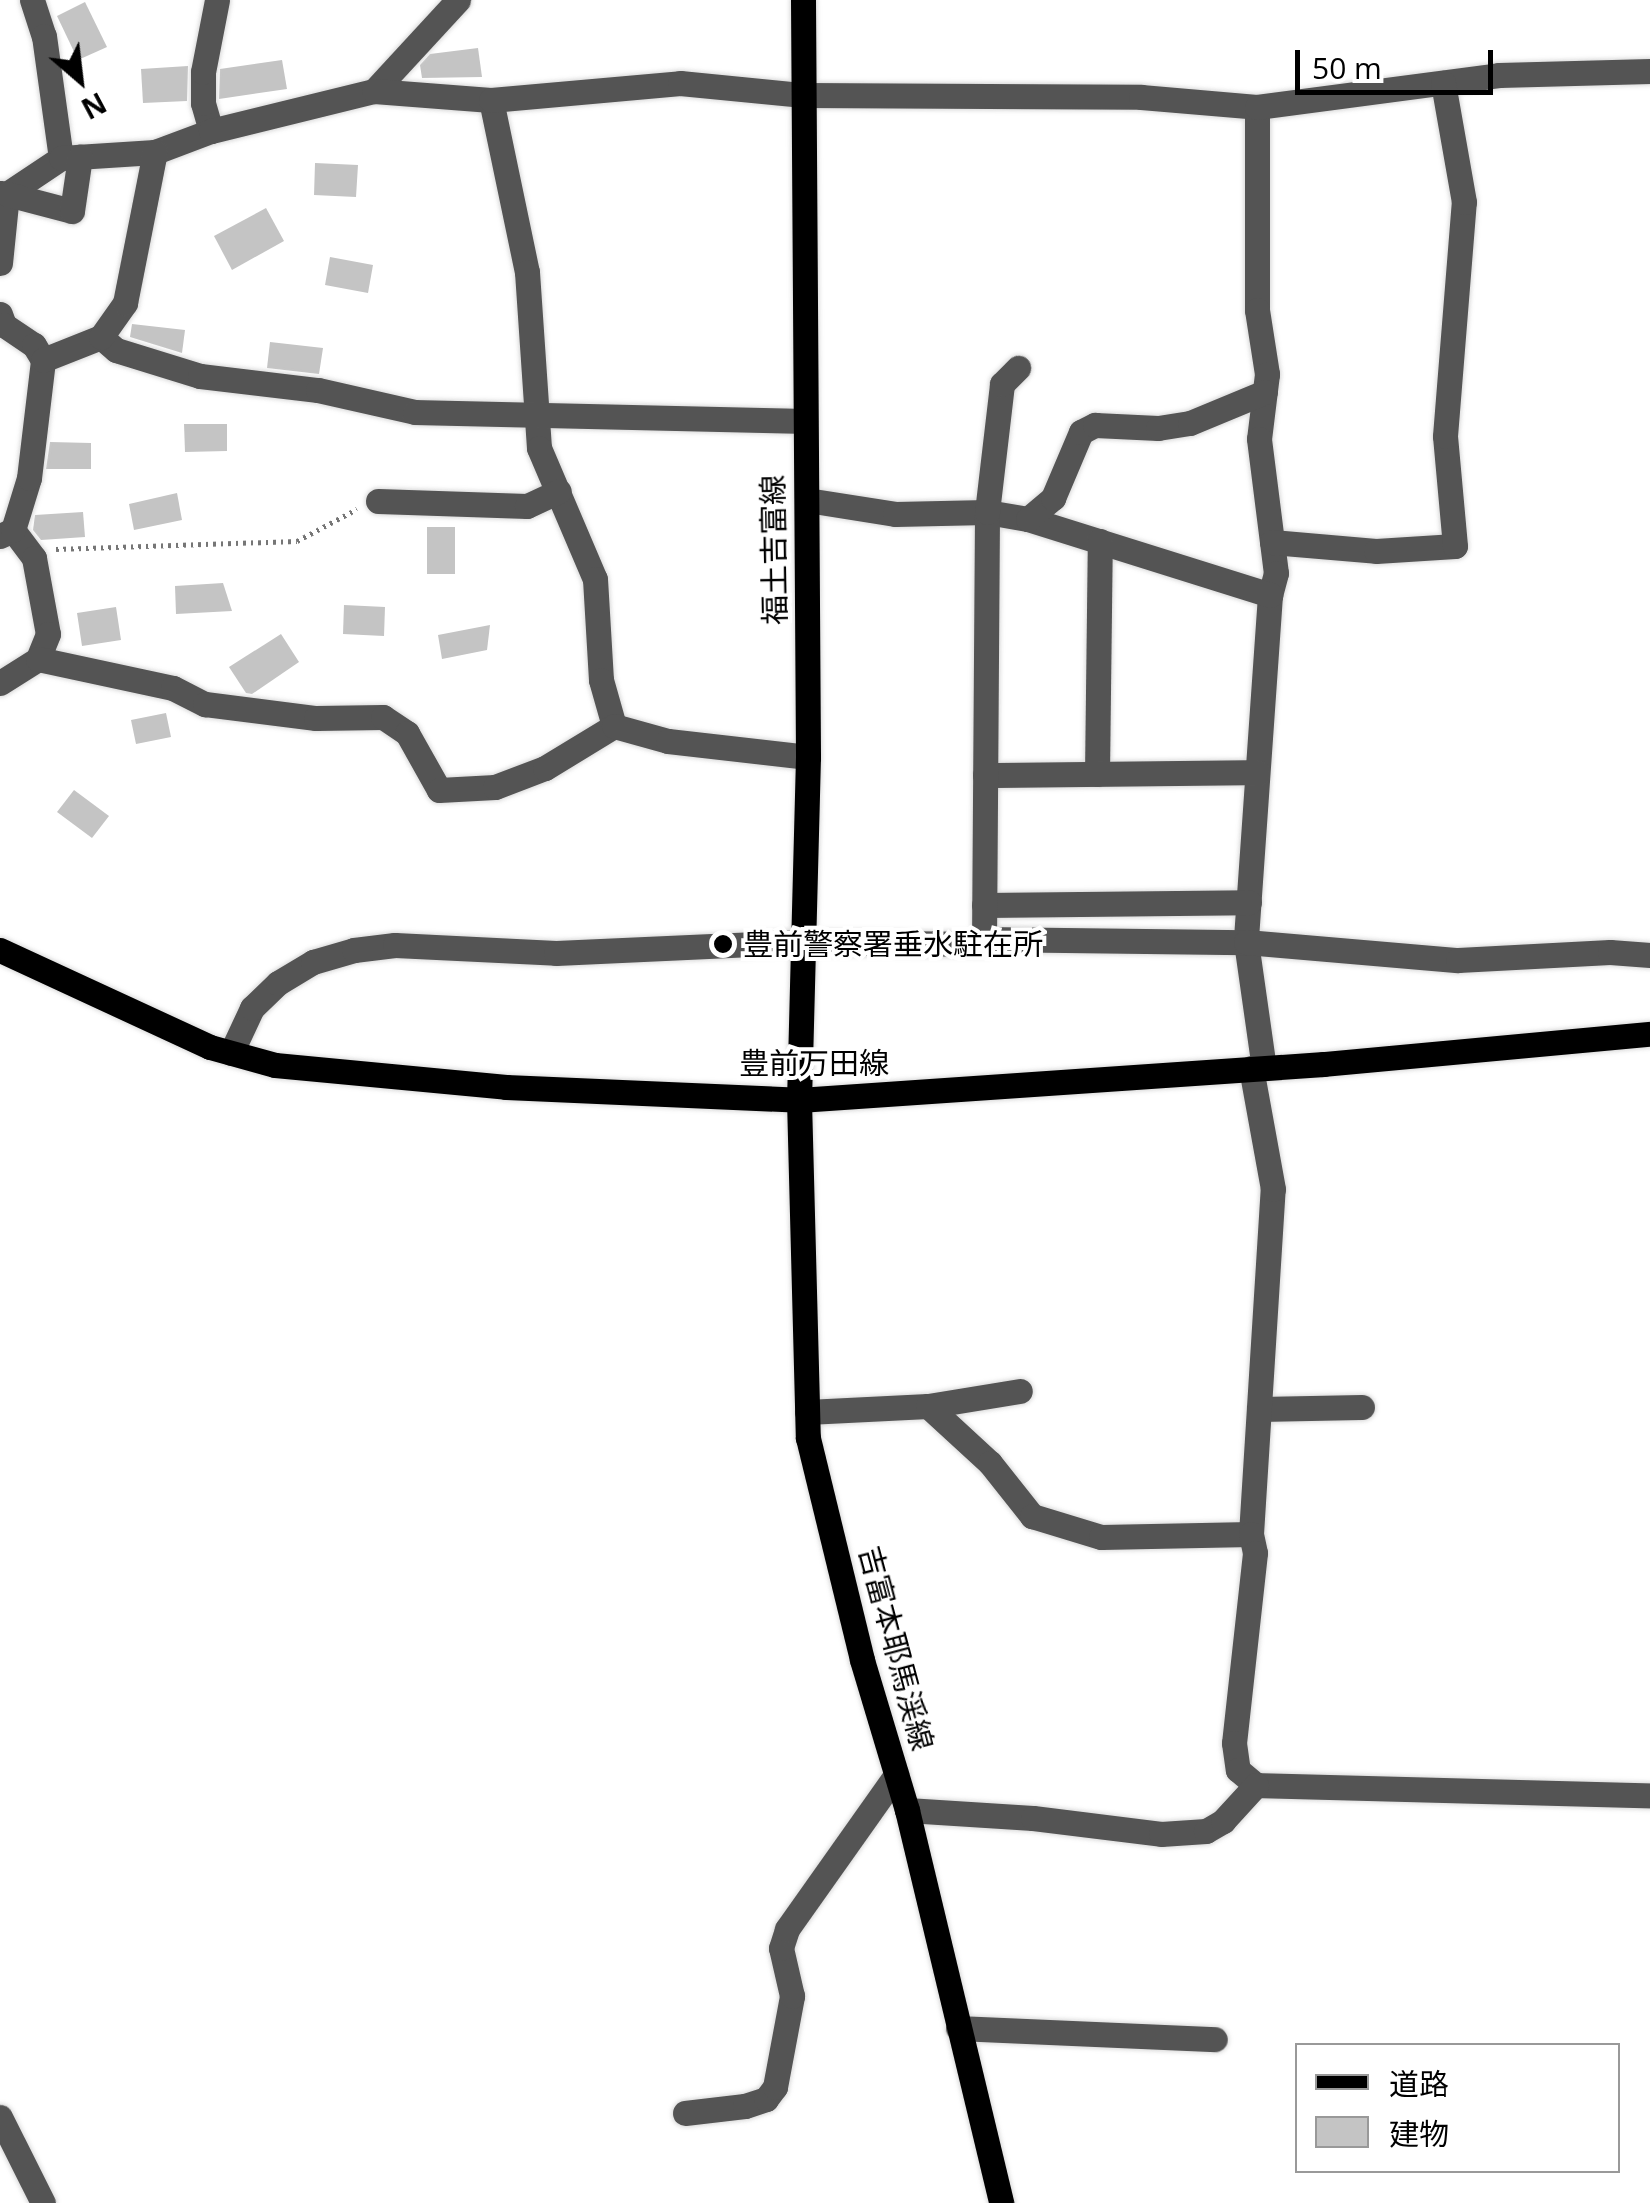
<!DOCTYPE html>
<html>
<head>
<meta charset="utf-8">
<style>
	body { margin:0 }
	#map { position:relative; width:1650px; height:2203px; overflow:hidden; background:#fff; font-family:"Open Sans","Noto Sans JP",sans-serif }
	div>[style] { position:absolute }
	.building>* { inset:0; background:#c4c4c4 }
	.path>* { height:5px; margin-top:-2.5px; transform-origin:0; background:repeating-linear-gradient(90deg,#767676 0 2.5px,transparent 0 7.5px) }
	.roads { filter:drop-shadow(0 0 2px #dbdbdb) drop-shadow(0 0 2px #dbdbdb) }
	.minor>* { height:25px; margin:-12.5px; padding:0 12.5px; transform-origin:12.5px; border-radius:12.5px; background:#545454 }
	.major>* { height:25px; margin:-12.5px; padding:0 12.5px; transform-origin:12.5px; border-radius:12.5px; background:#000 }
	.dots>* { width:28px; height:28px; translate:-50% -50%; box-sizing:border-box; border:5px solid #fff; border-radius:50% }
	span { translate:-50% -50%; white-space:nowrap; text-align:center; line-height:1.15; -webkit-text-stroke:8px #fff; paint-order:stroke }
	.street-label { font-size:30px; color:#000 }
	.poi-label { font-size:30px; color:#000 }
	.left { translate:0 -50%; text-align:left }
	.legend { position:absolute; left:1295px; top:2043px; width:325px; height:130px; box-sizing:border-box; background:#fff; border:2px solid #999; margin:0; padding:12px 18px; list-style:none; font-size:30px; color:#000 }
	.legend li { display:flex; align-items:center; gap:20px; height:50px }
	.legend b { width:50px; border:2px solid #999 }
	.north { position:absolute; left:30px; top:30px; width:100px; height:100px; -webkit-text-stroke:8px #fff; paint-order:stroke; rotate:152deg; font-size:28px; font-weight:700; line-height:40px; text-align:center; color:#000 }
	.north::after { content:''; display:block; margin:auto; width:35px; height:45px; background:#000; clip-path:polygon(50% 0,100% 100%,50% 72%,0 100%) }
	.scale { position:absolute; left:1295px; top:50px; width:198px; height:45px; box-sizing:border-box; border:5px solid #000; border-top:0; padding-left:12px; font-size:30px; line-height:35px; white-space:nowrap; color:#000; -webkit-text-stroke:8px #fff; paint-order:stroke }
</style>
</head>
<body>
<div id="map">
	<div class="building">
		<div style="clip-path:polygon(85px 2px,107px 47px,78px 60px,57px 16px)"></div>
		<div style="clip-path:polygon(478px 48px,482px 77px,422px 78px,420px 65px,430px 54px)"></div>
		<div style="clip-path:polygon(282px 60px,287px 89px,219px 99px,220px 69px)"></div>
		<div style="clip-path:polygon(188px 66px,187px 101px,143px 103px,141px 69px)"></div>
		<div style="clip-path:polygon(315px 163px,358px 165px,356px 197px,314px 195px)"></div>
		<div style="clip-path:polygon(266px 208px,284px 241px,232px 270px,214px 236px)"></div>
		<div style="clip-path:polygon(330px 257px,373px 265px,368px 293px,325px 285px)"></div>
		<div style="clip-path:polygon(132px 324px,185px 330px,182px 353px,130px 337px)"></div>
		<div style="clip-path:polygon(270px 342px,323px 348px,319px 374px,267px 368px)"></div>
		<div style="clip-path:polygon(184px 424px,227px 424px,227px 451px,185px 452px)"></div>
		<div style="clip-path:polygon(50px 442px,91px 443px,91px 469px,46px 469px)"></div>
		<div style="clip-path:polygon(177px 493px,182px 520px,134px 530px,129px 504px)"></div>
		<div style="clip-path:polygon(83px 512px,85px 537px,41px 540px,33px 530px,35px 515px)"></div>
		<div style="clip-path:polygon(427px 527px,455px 527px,455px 574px,427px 574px)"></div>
		<div style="clip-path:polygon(223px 583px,232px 611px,176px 614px,175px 586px)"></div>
		<div style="clip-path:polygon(344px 605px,385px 607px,384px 636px,343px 634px)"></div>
		<div style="clip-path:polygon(116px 607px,121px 640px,82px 646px,77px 613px)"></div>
		<div style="clip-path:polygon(490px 625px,487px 650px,442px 659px,438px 635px)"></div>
		<div style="clip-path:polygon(281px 634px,299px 662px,252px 694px,246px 693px,229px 667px)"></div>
		<div style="clip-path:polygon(166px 713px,171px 737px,136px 744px,131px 720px)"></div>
		<div style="clip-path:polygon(74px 790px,109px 816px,92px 838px,57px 812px)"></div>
	</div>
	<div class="path">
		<div style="left:56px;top:549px;width:241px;rotate:-1.9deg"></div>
		<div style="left:297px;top:541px;width:68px;rotate:-28.1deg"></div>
	</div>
	<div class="roads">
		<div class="minor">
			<div style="left:32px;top:0;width:38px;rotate:72deg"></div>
			<div style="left:44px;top:36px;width:123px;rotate:82.1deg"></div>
			<div style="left:374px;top:91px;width:124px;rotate:-47.3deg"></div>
			<div style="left:491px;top:100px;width:176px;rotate:78.2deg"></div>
			<div style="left:527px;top:272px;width:176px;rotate:86.1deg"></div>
			<div style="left:539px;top:448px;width:142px;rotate:66.9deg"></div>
			<div style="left:595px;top:579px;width:101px;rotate:86.6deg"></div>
			<div style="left:601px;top:680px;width:48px;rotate:74.2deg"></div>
			<div style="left:1257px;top:107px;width:203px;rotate:90deg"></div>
			<div style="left:1257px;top:310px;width:65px;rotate:81.1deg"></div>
			<div style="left:1267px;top:374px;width:65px;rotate:97deg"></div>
			<div style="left:1259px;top:439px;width:135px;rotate:82.8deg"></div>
			<div style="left:1276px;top:573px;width:23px;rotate:105deg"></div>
			<div style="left:1270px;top:595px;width:348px;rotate:94deg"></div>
			<div style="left:1246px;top:942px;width:127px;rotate:81.9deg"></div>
			<div style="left:211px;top:131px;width:29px;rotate:-106deg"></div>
			<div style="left:203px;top:103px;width:31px;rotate:-90deg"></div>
			<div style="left:203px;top:72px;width:73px;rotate:-79deg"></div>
			<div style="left:0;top:193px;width:7px;rotate:8deg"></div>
			<div style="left:7px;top:194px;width:65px;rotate:-33.7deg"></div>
			<div style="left:61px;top:158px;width:94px;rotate:-3.7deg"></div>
			<div style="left:155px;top:152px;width:60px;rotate:-20.6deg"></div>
			<div style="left:211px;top:131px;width:168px;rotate:-13.8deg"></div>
			<div style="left:374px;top:91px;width:117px;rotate:4.4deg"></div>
			<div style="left:491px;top:100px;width:190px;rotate:-5.1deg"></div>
			<div style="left:680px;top:83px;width:124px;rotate:5.6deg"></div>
			<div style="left:803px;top:95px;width:338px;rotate:0.3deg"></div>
			<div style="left:1141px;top:97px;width:116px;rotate:4.9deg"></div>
			<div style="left:1257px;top:107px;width:244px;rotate:-7.5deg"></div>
			<div style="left:1499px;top:75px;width:151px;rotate:-1.5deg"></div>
			<div style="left:0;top:263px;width:69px;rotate:-84.2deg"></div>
			<div style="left:7px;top:194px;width:67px;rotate:14.7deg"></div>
			<div style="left:72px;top:211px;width:55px;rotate:-81.6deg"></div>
			<div style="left:0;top:314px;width:12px;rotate:70deg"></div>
			<div style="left:4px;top:325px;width:36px;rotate:34deg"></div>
			<div style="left:34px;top:345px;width:17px;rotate:59deg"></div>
			<div style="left:101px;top:337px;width:20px;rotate:41deg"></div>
			<div style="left:116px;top:350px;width:88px;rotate:17.2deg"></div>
			<div style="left:200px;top:376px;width:119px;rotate:6.8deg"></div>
			<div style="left:318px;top:390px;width:99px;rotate:12.8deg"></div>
			<div style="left:415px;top:412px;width:390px;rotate:1.3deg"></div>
			<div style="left:807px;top:500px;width:89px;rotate:9deg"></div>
			<div style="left:895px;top:514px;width:92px;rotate:-1.2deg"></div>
			<div style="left:987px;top:512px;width:42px;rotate:9.7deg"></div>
			<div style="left:1028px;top:519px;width:254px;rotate:17.4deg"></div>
			<div style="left:378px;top:501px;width:149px;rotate:1.9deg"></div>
			<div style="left:527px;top:506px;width:35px;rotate:-25deg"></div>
			<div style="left:1028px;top:519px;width:33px;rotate:-40deg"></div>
			<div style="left:1053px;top:498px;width:72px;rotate:-67deg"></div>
			<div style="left:1081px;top:432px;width:16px;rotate:-27deg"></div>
			<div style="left:1095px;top:425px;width:63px;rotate:2.7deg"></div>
			<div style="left:1158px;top:428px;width:32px;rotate:-9deg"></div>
			<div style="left:1190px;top:423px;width:81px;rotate:-22.5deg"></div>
			<div style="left:13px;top:530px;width:35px;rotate:53deg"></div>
			<div style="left:34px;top:558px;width:77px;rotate:79.6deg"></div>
			<div style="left:48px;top:634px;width:27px;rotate:112deg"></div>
			<div style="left:0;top:536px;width:14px;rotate:-25deg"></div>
			<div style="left:13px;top:530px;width:54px;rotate:-72.9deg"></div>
			<div style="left:29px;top:478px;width:119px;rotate:-83.2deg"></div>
			<div style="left:43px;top:360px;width:62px;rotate:-21.6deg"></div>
			<div style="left:101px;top:337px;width:42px;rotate:-54.8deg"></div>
			<div style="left:125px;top:303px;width:154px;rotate:-78.8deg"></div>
			<div style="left:1272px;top:542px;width:104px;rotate:4.9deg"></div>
			<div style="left:1376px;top:551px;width:79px;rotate:-3.6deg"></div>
			<div style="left:1455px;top:546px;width:110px;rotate:-95.2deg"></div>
			<div style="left:1445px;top:436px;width:235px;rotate:-85.4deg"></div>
			<div style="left:1464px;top:202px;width:121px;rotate:-100deg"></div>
			<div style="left:0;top:683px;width:45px;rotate:-32.3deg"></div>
			<div style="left:38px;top:659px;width:138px;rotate:12.1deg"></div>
			<div style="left:173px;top:688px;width:36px;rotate:27deg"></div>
			<div style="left:205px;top:704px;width:112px;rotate:7.2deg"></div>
			<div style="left:316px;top:718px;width:67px;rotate:-0.9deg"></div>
			<div style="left:383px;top:717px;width:29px;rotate:34deg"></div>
			<div style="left:407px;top:733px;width:65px;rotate:60.7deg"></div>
			<div style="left:439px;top:790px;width:56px;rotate:-3.1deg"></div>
			<div style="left:495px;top:787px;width:53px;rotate:-20.8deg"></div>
			<div style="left:545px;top:768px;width:81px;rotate:-31.3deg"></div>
			<div style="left:614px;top:726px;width:56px;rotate:15.5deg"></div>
			<div style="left:668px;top:741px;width:141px;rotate:6.5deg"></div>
			<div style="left:1097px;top:774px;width:233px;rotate:-89.3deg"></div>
			<div style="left:985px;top:775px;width:272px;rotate:-0.6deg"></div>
			<div style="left:984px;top:905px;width:265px;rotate:-0.6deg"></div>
			<div style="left:984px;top:939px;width:262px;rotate:0.7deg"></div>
			<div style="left:1246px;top:942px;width:213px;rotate:4.9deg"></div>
			<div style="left:1458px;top:960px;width:152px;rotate:-3deg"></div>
			<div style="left:1610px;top:952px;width:40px;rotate:4.3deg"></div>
			<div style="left:231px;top:1053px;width:50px;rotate:-65deg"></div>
			<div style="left:252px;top:1008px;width:36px;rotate:-44deg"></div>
			<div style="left:278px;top:983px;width:41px;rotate:-31deg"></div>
			<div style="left:313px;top:962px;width:43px;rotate:-16.3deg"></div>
			<div style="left:354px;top:950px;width:41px;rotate:-7deg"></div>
			<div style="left:395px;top:945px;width:161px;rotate:2.8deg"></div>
			<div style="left:556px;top:953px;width:245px;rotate:-2.6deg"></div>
			<div style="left:801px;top:942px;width:183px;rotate:0.6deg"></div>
			<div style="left:984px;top:944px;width:432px;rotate:-89.6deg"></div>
			<div style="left:987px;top:512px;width:129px;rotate:-83.3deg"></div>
			<div style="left:1002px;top:384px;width:23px;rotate:-45deg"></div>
			<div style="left:928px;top:1406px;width:93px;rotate:-9.3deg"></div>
			<div style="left:1259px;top:1409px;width:103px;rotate:-1.1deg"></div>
			<div style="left:807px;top:1412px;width:121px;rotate:-2.8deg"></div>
			<div style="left:928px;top:1406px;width:84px;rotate:42.6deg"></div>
			<div style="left:990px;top:1463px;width:68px;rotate:51.6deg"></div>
			<div style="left:1032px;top:1516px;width:72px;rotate:16.9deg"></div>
			<div style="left:1101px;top:1537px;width:150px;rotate:-1.1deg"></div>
			<div style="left:1251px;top:1534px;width:346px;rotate:-86.4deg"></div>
			<div style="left:1273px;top:1189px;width:123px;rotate:-100.3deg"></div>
			<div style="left:1251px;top:1534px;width:19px;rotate:78deg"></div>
			<div style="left:1255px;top:1553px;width:191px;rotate:96.3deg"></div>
			<div style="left:1234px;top:1743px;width:27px;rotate:82deg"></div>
			<div style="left:1238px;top:1770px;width:23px;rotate:40deg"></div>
			<div style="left:1256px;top:1785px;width:394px;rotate:1.5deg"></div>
			<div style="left:907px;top:1810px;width:126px;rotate:3.6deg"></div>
			<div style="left:1033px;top:1818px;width:129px;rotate:7.1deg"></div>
			<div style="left:1161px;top:1834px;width:45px;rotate:-3.8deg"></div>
			<div style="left:1206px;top:1831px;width:20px;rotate:-30deg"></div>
			<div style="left:1223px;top:1821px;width:49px;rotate:-47.5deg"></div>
			<div style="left:958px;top:2028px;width:257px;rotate:2.5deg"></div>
			<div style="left:685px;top:2113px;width:60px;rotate:-6.7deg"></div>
			<div style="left:745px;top:2106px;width:22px;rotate:-18deg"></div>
			<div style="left:766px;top:2099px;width:15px;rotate:-53deg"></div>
			<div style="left:775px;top:2087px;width:93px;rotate:-79.4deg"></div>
			<div style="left:792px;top:1996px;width:49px;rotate:-102.9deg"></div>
			<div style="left:781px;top:1948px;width:20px;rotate:-72deg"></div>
			<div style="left:787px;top:1929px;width:189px;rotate:-54.7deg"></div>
			<div style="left:0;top:2117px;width:96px;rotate:63.4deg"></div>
		</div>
		<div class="major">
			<div style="left:803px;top:0;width:757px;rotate:89.62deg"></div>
			<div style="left:808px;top:757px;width:343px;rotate:91.5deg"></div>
			<div style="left:799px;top:1100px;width:338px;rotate:88.5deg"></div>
			<div style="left:808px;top:1438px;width:228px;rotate:76.3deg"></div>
			<div style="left:862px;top:1660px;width:157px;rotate:73.3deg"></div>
			<div style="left:907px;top:1810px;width:404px;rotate:76.5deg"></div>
			<div style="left:0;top:950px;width:231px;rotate:24.8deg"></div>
			<div style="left:210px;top:1047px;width:67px;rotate:15.5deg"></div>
			<div style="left:275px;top:1065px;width:232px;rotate:5.4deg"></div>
			<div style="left:506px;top:1087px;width:293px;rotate:2.5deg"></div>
			<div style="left:799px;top:1100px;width:526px;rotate:-3.92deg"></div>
			<div style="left:1324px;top:1064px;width:327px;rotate:-5.3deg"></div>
		</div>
	</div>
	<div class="dots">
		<div style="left:723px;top:944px;background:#000"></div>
	</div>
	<div class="street-label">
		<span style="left:774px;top:550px;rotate:-91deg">福土吉富線</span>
		<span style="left:814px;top:1063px">豊前万田線</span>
		<span style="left:896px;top:1648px;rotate:75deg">吉富本耶馬渓線</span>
	</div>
	<div class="poi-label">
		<span class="left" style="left:743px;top:944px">豊前警察署垂水駐在所</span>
	</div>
	<ul class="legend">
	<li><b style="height:12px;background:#000"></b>道路</li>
	<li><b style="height:28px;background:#c4c4c4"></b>建物</li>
	</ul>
	<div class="north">N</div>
	<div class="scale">50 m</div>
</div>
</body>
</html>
